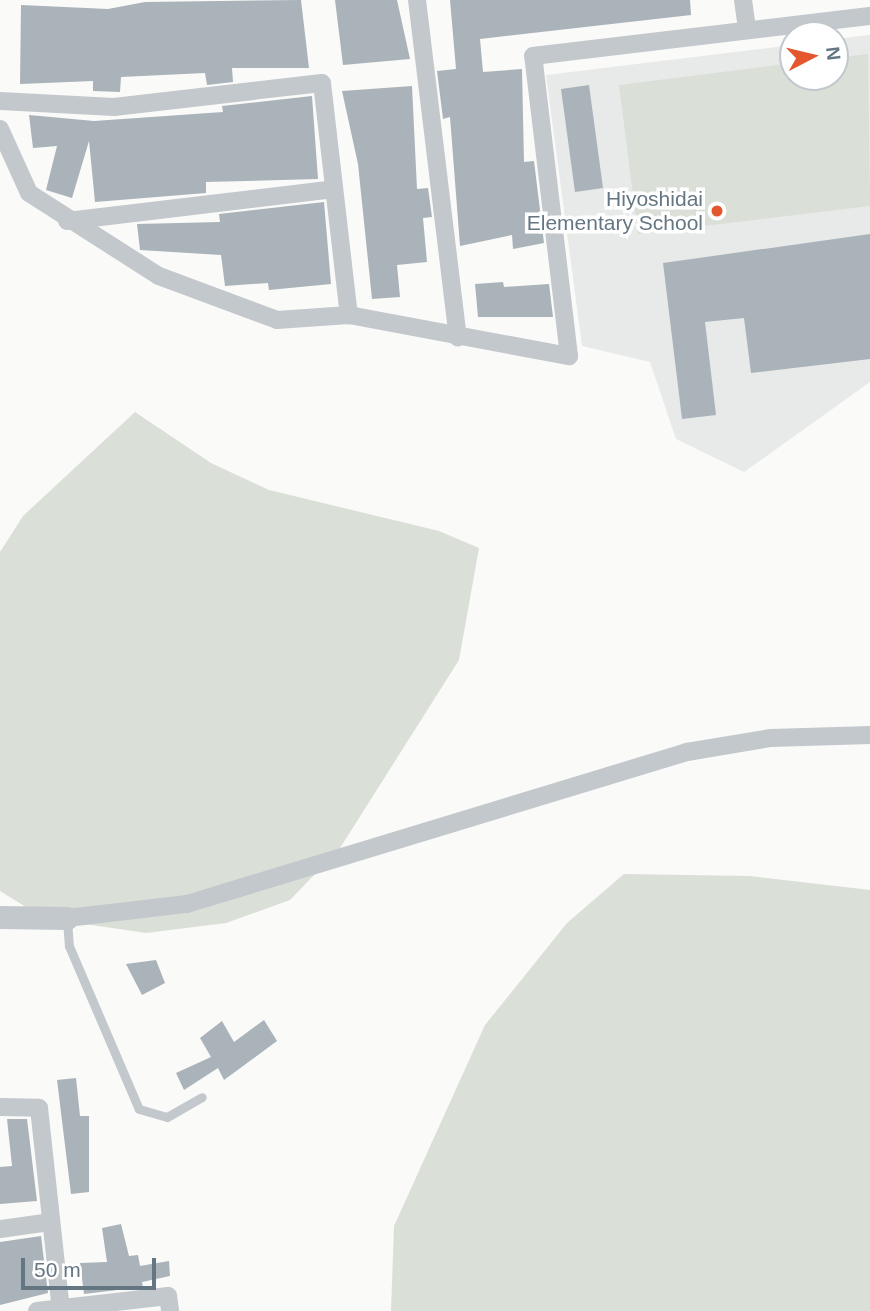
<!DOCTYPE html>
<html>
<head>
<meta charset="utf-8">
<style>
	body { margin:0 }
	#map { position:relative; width:870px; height:1311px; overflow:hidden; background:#fafaf8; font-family:Arial,sans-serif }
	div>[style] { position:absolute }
	.built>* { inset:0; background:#e8e9e9 }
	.green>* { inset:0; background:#dadfd7 }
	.building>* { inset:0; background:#aab3b9 }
	.service>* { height:9px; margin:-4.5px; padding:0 4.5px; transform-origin:4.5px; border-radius:4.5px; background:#c3c8cc }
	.minor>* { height:18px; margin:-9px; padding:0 9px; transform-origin:9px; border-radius:9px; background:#c3c8cc }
	.tertiary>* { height:23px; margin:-11.5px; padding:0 11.5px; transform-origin:11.5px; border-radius:11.5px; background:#c3c8cc }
	.dots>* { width:19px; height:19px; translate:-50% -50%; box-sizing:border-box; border:4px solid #fff; border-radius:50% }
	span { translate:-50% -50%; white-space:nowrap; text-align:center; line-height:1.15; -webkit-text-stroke:7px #fff; paint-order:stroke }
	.poi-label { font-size:21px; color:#657683 }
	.right { translate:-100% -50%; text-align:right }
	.north { position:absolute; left:779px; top:21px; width:70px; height:70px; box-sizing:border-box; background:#fff; border:2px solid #c1c8cd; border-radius:50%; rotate:83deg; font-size:19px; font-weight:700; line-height:28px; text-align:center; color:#657683 }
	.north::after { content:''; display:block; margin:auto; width:24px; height:32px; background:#e4572e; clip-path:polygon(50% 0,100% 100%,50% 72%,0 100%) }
	.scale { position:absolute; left:21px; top:1258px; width:135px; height:32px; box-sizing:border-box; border:4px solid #657683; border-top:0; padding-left:9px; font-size:21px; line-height:24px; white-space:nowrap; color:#657683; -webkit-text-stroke:5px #fff; paint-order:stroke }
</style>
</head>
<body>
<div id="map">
	<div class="built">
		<div style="clip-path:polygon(870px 35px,870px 382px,744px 472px,676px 439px,650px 362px,582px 346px,546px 75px,793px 45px,793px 77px,835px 77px,835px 39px)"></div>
	</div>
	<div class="green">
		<div style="clip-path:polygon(868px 54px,870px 206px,638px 234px,619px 85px,793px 63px,793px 77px,835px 77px,835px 58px)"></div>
		<div style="clip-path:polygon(135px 412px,211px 463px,269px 490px,439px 531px,479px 548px,459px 660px,340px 848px,290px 900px,226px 923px,146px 933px,44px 918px,0 891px,0 552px,23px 516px)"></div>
		<div style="clip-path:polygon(624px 874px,750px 876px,870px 890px,870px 1311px,391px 1311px,394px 1226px,485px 1025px,567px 923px)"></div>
	</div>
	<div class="building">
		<div style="clip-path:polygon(301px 0,309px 68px,232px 68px,233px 82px,207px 85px,205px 73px,121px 77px,120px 92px,93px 91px,93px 81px,20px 84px,21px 5px,108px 9px,145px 2px)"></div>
		<div style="clip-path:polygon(335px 0,397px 0,410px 59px,343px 65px)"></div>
		<div style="clip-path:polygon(450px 0,690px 0,691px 15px,480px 39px,483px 72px,522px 69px,524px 162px,534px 161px,544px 243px,513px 249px,512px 235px,460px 246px,450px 117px,443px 119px,437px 71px,456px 69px)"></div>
		<div style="clip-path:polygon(589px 85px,603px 188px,575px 192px,561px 89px)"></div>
		<div style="clip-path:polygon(412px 86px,417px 189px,428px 188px,432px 217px,423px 218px,427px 262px,397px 265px,400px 297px,372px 299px,358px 164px,342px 91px)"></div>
		<div style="clip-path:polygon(312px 96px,318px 179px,206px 182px,206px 193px,95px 202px,89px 141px,72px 198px,46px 190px,57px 146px,33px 148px,29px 115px,94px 121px,223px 112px,222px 106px)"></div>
		<div style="clip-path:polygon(324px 202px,331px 284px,269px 290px,268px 283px,225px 286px,221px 255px,140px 250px,137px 224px,220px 222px,219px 214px)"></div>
		<div style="clip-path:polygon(870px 234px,870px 359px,751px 373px,744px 318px,705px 322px,716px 415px,682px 419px,663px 263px)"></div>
		<div style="clip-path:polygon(503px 282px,504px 287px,549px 284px,553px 317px,478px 317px,475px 284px)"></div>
		<div style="clip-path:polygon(156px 960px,165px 983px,142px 995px,126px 964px)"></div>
		<div style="clip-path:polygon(264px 1020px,277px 1041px,224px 1080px,218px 1068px,184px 1090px,176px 1073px,211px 1057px,200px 1038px,222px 1021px,234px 1042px)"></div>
		<div style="clip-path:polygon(76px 1078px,80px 1116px,89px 1116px,89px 1192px,71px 1194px,57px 1080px)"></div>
		<div style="clip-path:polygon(7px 1119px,27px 1119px,37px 1201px,0 1204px,0 1167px,12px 1166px)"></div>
		<div style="clip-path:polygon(121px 1224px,129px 1256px,138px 1255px,140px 1266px,169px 1261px,170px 1276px,142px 1282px,143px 1287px,84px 1294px,80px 1263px,107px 1262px,102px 1228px)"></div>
		<div style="clip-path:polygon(41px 1236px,48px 1293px,0 1305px,0 1242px)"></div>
	</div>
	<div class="service">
		<div style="left:67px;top:919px;width:27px;rotate:86deg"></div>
		<div style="left:69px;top:946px;width:177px;rotate:66.8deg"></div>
		<div style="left:139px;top:1109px;width:29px;rotate:16deg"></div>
		<div style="left:167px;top:1117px;width:40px;rotate:-29.7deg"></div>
	</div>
	<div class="minor">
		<div style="left:417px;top:0;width:340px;rotate:83.1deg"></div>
		<div style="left:743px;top:0;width:30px;rotate:82deg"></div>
		<div style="left:0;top:101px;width:114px;rotate:3deg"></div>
		<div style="left:114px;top:107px;width:209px;rotate:-6.6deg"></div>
		<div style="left:322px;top:83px;width:234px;rotate:83.4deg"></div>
		<div style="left:0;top:129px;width:70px;rotate:65.6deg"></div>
		<div style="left:29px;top:193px;width:154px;rotate:32.6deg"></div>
		<div style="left:159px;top:276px;width:126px;rotate:20.4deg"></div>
		<div style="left:277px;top:320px;width:72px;rotate:-4deg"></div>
		<div style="left:349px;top:315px;width:224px;rotate:10.6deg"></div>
		<div style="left:569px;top:356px;width:302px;rotate:-96.8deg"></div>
		<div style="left:533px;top:56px;width:339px;rotate:-6.8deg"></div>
		<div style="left:67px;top:221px;width:269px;rotate:-6.8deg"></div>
		<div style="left:67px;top:918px;width:121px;rotate:-6.7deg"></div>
		<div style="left:187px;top:904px;width:523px;rotate:-16.91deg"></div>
		<div style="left:687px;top:752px;width:85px;rotate:-9.5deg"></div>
		<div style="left:771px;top:738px;width:99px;rotate:-1.7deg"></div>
		<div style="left:0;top:1107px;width:39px;rotate:1deg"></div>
		<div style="left:39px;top:1108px;width:204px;rotate:83.8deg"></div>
		<div style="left:0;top:1229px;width:50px;rotate:-8deg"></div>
		<div style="left:37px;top:1311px;width:132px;rotate:-6.5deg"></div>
		<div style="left:168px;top:1296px;width:15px;rotate:82deg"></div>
	</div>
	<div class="tertiary">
		<div style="left:0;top:917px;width:67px;rotate:0.9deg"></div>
	</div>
	<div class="dots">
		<div style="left:717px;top:211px;background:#e4572e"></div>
	</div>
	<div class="poi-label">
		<span class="right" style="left:703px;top:211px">Hiyoshidai<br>Elementary School</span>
	</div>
	<div class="north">N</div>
	<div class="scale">50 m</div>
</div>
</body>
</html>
